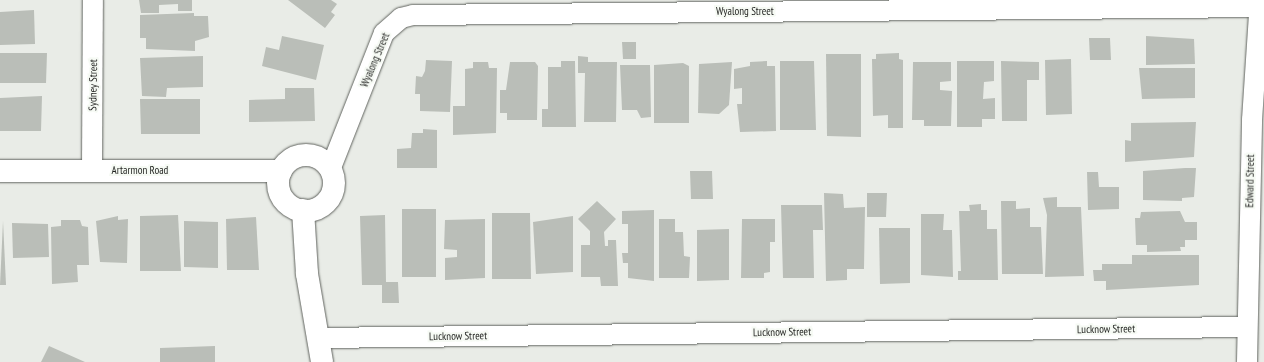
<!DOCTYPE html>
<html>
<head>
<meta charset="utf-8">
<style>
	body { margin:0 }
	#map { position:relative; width:1264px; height:362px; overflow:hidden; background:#e9ece7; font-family:"PT Sans Narrow",sans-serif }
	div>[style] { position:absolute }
	.building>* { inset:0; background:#babeb8 }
	.roads { filter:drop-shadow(0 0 1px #61645f) drop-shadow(0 0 1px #61645f) }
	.street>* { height:20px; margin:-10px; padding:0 10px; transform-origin:10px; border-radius:10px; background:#fff }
	.secondary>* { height:22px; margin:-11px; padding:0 11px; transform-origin:11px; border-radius:11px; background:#fff }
	.secondary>.ring { margin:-11px; padding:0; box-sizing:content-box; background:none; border:22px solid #fff; border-radius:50% }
	span { translate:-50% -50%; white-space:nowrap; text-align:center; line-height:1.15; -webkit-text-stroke:4px #f6faf4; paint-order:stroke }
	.street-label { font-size:11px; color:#1f201e }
</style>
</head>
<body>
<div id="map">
	<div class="building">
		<div style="clip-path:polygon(139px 0,192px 0,192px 11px,178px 11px,178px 4px,159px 5px,159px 13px,141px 13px)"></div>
		<div style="clip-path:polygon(288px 0,331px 0,337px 4px,331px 12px,335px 15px,325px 28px)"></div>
		<div style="clip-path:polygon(34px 10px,35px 44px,0 45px,0 12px)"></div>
		<div style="clip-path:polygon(194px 13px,194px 16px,208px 16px,209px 37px,195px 41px,195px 51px,146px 49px,146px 38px,140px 38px,140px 15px)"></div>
		<div style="clip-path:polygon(282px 36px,324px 45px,316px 80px,262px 66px,266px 47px,279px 50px)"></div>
		<div style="clip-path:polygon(1146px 36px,1194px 39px,1195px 64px,1146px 65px)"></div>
		<div style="clip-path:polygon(1089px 38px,1110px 38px,1111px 60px,1090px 60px)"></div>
		<div style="clip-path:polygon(622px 42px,636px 42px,636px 59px,623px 59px)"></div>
		<div style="clip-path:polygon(0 53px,47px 53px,46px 83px,0 83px)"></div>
		<div style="clip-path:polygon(899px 53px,899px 59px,903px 60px,903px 128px,888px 128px,888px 115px,873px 116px,872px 59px,876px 59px,876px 54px)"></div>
		<div style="clip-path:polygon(826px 54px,861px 54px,861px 137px,827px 136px)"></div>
		<div style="clip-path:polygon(203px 56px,203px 87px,167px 88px,166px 97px,142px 96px,140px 58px)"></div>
		<div style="clip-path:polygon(578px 56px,588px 57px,588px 62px,617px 62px,616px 122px,584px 122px,585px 73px,578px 73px)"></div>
		<div style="clip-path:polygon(1071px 59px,1072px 114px,1046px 115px,1045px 60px)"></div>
		<div style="clip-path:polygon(426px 60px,452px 61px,450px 112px,420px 111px,420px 94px,415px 94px,416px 76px,422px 77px,425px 71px)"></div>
		<div style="clip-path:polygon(561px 61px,575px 61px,576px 127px,542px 127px,542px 109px,548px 109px,548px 67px,561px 67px)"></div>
		<div style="clip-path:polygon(767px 61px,767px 66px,775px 66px,776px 131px,740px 132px,737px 104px,742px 104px,742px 88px,734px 89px,734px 69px,750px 66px,750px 62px)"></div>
		<div style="clip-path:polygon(780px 61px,814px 61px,816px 130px,780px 130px)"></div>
		<div style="clip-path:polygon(957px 61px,994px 61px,994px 81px,984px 82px,983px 99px,995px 98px,995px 119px,982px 119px,982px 127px,957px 127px)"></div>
		<div style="clip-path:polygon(1001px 61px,1039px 62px,1039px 80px,1027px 80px,1027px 121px,1002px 121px)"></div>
		<div style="clip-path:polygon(473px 62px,488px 62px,489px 68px,497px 68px,496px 133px,453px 135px,453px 106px,465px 106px,465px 69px,473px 68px)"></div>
		<div style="clip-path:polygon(510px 62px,535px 62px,538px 66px,537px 120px,507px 120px,507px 113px,500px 113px,500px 90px,506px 90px)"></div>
		<div style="clip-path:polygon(732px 62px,729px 105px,719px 114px,698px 113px,699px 64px)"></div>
		<div style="clip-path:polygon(913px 62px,951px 62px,951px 81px,940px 82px,940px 90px,952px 91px,951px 126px,924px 126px,924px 120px,912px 120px)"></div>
		<div style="clip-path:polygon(683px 63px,689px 66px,689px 123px,654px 123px,654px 65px)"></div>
		<div style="clip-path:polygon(620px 65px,650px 65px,651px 117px,641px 118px,637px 110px,622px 110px)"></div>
		<div style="clip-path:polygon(1139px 68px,1195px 68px,1195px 98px,1142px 99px)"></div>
		<div style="clip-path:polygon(285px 88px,314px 88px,315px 121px,249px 122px,249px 100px,285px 99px)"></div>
		<div style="clip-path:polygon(42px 96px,41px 131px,0 131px,0 98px)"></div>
		<div style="clip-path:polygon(140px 99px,200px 99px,200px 134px,141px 134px)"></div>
		<div style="clip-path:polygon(1196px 122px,1194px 157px,1125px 162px,1125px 140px,1131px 141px,1131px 123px)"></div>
		<div style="clip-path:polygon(423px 129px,437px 130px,437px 168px,397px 168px,397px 149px,411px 148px,412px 133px,423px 133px)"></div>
		<div style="clip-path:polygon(1185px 168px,1196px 168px,1194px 197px,1182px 198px,1182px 201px,1143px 200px,1143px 171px)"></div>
		<div style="clip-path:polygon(690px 171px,712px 171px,713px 199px,691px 199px)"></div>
		<div style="clip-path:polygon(1087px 172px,1098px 172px,1099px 187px,1119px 187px,1119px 209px,1088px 210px)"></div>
		<div style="clip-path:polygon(824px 193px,843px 194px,844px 208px,865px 207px,864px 269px,847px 269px,847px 280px,826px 281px)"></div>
		<div style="clip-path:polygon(867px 193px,887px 193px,886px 217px,867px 217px)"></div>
		<div style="clip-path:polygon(1057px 197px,1057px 207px,1081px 207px,1084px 276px,1045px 277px,1047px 215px,1043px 198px)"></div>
		<div style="clip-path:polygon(597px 201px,616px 219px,604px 232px,605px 246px,608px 246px,608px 240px,616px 240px,618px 286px,601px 286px,600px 277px,581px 277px,581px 245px,590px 245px,590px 231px,578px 219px)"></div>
		<div style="clip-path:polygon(1001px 201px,1016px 201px,1016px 209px,1030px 208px,1030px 227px,1041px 227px,1043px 274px,1002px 274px)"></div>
		<div style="clip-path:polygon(981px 204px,981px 210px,987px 210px,987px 229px,997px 229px,998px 280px,958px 280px,958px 271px,961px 271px,959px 211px,970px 211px,969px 205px)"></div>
		<div style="clip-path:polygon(781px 205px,822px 205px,823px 230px,813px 230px,814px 278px,783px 278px)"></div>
		<div style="clip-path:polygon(402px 209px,436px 209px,436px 277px,402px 277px)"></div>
		<div style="clip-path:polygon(654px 210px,654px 281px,628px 278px,628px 263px,623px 263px,622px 253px,628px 253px,628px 224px,622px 224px,622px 211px)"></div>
		<div style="clip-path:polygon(1180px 211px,1185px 222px,1197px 222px,1197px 240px,1185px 240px,1185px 247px,1180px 247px,1181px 251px,1147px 252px,1147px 245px,1136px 245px,1135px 218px,1140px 218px,1141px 212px)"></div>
		<div style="clip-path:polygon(492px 213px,530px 213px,531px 279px,492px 279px)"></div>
		<div style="clip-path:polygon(921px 214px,944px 214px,943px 230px,952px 230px,953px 277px,921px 275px)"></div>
		<div style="clip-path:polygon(178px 215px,181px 271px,140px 271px,140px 216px)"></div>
		<div style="clip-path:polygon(385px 215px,386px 282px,398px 282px,399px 303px,382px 303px,382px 285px,362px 285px,360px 216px)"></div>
		<div style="clip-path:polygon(118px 216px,118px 220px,128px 219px,127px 263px,100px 262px,96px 221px)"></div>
		<div style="clip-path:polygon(573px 216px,573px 272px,536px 274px,533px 222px)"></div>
		<div style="clip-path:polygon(256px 217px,259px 270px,227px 270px,226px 219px)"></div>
		<div style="clip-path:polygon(485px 219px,485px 278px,445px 280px,445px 258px,457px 257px,457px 250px,444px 249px,445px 220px)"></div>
		<div style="clip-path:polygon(659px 219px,675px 219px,675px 232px,683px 232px,684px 256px,690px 257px,689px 278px,659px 278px)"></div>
		<div style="clip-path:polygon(742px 219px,775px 219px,775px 242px,770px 242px,770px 272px,764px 273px,764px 278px,741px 278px)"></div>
		<div style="clip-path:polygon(61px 220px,80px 220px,82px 226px,88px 227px,89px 265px,77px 265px,78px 282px,52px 284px,51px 227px,61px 226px)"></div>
		<div style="clip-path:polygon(3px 221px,6px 285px,0 285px)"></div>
		<div style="clip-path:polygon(184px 221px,218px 222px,218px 268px,184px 267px)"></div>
		<div style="clip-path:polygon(12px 223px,48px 224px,49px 257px,13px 258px)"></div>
		<div style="clip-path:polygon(879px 228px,910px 228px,910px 283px,880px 284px)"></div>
		<div style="clip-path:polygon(729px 229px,729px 280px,697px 281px,697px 230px)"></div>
		<div style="clip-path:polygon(1132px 255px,1199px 255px,1199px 285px,1106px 290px,1106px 281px,1094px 281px,1093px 270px,1102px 270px,1102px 264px,1132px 264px)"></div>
		<div style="clip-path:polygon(49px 346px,85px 362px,41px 362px)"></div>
		<div style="clip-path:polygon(215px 346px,215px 362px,160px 362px,160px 348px)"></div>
	</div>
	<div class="roads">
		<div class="street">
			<div style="left:92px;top:170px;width:170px;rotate:-89.7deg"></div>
			<div style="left:330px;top:170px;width:147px;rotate:-68.5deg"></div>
			<div style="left:384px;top:33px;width:23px;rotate:-41deg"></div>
			<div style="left:401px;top:18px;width:12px;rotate:-14deg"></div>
			<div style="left:413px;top:15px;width:847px;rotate:-0.54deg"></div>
			<div style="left:318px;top:338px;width:929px;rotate:-0.68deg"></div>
			<div style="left:1247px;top:362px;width:242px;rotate:-88.8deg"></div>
			<div style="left:1252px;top:120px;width:120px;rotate:-86.2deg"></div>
		</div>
		<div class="secondary">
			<div class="ring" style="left:278px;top:155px;width:34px;height:34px"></div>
			<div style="left:0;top:171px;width:281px"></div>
			<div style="left:303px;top:210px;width:64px;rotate:86.4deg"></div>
			<div style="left:307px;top:274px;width:89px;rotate:80.3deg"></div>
		</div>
	</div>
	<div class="street-label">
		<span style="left:745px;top:11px">Wyalong Street</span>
		<span style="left:375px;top:60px;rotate:-67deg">Wyalong Street</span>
		<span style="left:93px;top:85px;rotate:-89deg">Sydney Street</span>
		<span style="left:140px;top:170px">Artarmon Road</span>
		<span style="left:1250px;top:181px;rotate:-89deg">Edward Street</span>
		<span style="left:1106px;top:329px;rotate:-1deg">Lucknow Street</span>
		<span style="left:782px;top:332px;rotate:-1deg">Lucknow Street</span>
		<span style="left:458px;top:336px;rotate:-1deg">Lucknow Street</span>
	</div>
</div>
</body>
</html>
